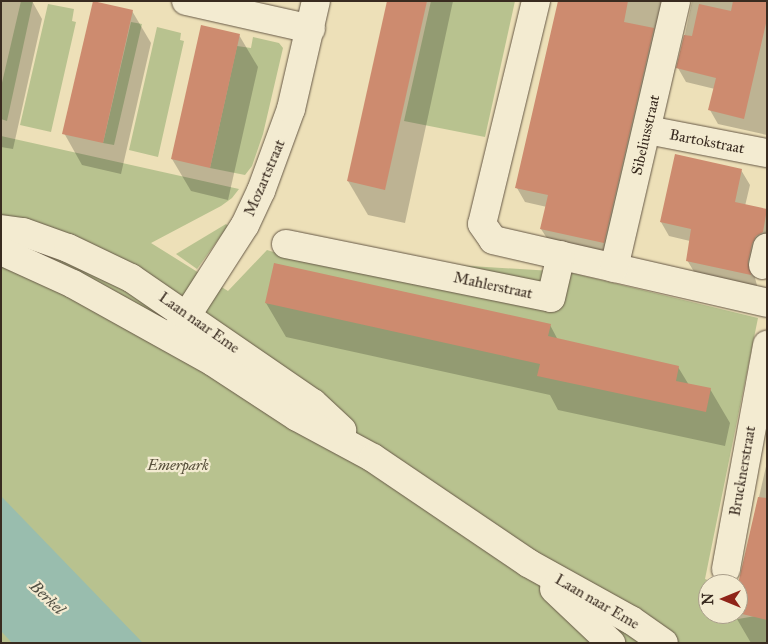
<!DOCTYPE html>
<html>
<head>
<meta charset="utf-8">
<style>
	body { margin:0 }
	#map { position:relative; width:768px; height:644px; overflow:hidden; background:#ede0b8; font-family:"IM FELL Great Primer",serif }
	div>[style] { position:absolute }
	.green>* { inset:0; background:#b8c28f }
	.water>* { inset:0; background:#99bdae }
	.shadow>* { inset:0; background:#0003 }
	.building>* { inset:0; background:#cd8b6f }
	.roads { filter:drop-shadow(0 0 1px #665846) drop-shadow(0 0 1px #665846) }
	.street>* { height:28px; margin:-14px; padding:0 14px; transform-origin:14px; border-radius:14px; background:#f3ebd1 }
	.secondary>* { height:28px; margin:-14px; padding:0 14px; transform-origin:14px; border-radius:14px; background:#f3ebd1 }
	span { translate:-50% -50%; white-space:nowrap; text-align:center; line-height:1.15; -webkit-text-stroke:4.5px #f3ebd1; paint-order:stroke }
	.street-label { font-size:15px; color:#392b20 }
	.park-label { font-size:15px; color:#59513c; font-style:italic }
	.water-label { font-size:16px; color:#515044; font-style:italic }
	.frame { position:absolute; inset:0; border:2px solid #392b20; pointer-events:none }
	.north { position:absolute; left:698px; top:574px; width:50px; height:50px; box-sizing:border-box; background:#f3ebd1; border:1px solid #a99e8a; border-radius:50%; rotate:270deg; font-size:14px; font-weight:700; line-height:20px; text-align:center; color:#392b20 }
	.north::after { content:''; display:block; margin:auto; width:18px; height:22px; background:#8f2418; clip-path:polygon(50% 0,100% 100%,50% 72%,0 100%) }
</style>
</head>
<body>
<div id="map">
	<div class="green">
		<div style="clip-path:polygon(21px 1px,33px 1px,7px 121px,1px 119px,1px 87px)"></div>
		<div style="clip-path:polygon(431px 1px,515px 1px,485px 137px,404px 121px)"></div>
		<div style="clip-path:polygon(48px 4px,74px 9px,72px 21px,76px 22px,51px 132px,20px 125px)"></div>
		<div style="clip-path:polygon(131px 22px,142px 24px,114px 145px,103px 143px)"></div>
		<div style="clip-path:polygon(157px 27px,181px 33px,180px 40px,184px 41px,158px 157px,129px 150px)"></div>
		<div style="clip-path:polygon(253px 37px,279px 43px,283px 48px,263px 134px,252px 166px,245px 175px,210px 168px,237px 46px,251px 48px)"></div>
		<div style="clip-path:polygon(1px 136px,239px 189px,232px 198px,221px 206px,151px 243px,228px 291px,267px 250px,280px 254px,568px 272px,758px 318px,705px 579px,718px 584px,708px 584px,708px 614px,715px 614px,721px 622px,767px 614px,767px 643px,1px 643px)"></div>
		<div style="clip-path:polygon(226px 224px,228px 226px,197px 269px,176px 254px)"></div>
	</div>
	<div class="water">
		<div style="clip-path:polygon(1px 496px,143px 643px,12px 643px,1px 631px)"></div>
	</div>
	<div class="shadow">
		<div style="clip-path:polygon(1px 1px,32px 1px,42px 19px,13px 149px,1px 147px)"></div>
		<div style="clip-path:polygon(388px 1px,453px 1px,405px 223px,368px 215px,348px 181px)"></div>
		<div style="clip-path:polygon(559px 1px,678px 1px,612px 257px,550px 243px,541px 229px,547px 207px,525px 202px,517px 188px)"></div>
		<div style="clip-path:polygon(767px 1px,767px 135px,718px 124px,710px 110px,715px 89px,686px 82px,678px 68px,692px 1px)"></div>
		<div style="clip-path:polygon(132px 11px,151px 43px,121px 174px,82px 165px,64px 133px)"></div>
		<div style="clip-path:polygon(239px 35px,258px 67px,228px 200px,191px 191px,172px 159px)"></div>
		<div style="clip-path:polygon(741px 170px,750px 185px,745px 206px,767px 210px,767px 249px,760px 258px,755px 278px,758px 289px,696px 275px,687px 260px,690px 241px,669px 236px,661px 222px)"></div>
		<div style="clip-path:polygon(266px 303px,550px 325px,558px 340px,678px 367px,689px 385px,710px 389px,730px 423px,725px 446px,558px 410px,550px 395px,286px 337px)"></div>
		<div style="clip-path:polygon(767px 462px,767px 643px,751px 643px,734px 614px,738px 614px,738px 589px)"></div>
	</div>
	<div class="building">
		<div style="clip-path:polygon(93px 1px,133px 10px,103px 143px,62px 134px)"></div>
		<div style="clip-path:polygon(387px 1px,427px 1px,385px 190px,347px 181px)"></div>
		<div style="clip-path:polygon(558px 1px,628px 1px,624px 22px,654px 28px,604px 243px,540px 229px,548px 195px,515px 188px)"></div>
		<div style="clip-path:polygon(733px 1px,767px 1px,767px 19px,744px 119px,708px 110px,716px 78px,676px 68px,684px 35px,692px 36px,699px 4px,731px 11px)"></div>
		<div style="clip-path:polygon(201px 25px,240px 34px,210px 168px,171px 159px)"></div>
		<div style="clip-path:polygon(675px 154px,742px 169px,735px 202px,767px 209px,763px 232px,756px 236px,752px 244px,748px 262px,751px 275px,686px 261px,691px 229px,660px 222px)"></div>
		<div style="clip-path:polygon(274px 263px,551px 324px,548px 336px,679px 366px,676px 381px,711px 388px,706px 412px,537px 376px,540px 364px,265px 303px)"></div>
		<div style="clip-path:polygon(758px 497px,767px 498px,767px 620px,738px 613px,738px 584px)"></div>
	</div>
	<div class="roads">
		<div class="street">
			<div style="left:186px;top:1px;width:128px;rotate:12.6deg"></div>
			<div style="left:536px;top:1px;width:229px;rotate:103.6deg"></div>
			<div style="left:482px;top:224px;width:19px;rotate:55deg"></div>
			<div style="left:493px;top:240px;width:281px;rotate:12.9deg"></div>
			<div style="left:647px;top:130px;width:122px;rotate:10.9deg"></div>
			<div style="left:286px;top:244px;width:270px;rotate:11.5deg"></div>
			<div style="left:551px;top:298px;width:44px;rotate:-76.9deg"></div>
			<div style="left:763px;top:265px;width:18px;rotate:-77deg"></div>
			<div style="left:614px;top:268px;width:274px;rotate:-76.9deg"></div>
			<div style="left:173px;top:337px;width:133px;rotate:-57.3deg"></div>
			<div style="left:245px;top:225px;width:38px;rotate:-65deg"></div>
			<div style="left:261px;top:191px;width:87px;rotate:-69.9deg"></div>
			<div style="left:291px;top:109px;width:111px;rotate:-77deg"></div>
			<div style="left:726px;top:569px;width:228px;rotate:-79.6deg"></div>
		</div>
		<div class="secondary">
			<div style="left:1px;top:229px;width:22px;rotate:8deg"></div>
			<div style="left:23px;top:232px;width:48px;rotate:19.6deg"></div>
			<div style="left:68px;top:248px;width:70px;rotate:25.5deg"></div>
			<div style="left:131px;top:278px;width:221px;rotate:34.5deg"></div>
			<div style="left:313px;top:403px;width:40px;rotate:43deg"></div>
			<div style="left:1px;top:251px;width:79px;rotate:24.6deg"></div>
			<div style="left:73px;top:284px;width:160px;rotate:29.1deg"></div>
			<div style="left:213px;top:362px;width:100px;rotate:33.2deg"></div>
			<div style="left:297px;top:417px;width:86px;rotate:28.3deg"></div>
			<div style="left:373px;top:458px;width:187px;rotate:34.1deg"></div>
			<div style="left:528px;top:563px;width:118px;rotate:29deg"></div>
			<div style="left:631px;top:620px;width:40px;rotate:34.9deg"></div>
			<div style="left:554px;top:589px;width:79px;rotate:43.5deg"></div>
		</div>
	</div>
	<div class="street-label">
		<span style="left:646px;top:135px;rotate:-77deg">Sibeliusstraat</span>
		<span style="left:707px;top:142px;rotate:11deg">Bartokstraat</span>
		<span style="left:265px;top:178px;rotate:-67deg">Mozartstraat</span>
		<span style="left:493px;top:286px;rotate:12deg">Mahlerstraat</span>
		<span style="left:199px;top:323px;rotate:35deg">Laan naar Eme</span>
		<span style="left:743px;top:471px;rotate:-80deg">Brucknerstraat</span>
		<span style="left:597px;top:602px;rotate:30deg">Laan naar Eme</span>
	</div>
	<div class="park-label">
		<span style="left:178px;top:466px">Emerpark</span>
	</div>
	<div class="water-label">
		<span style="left:47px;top:598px;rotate:44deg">Berkel</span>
	</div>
	<div class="frame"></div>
	<div class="north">N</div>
</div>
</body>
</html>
